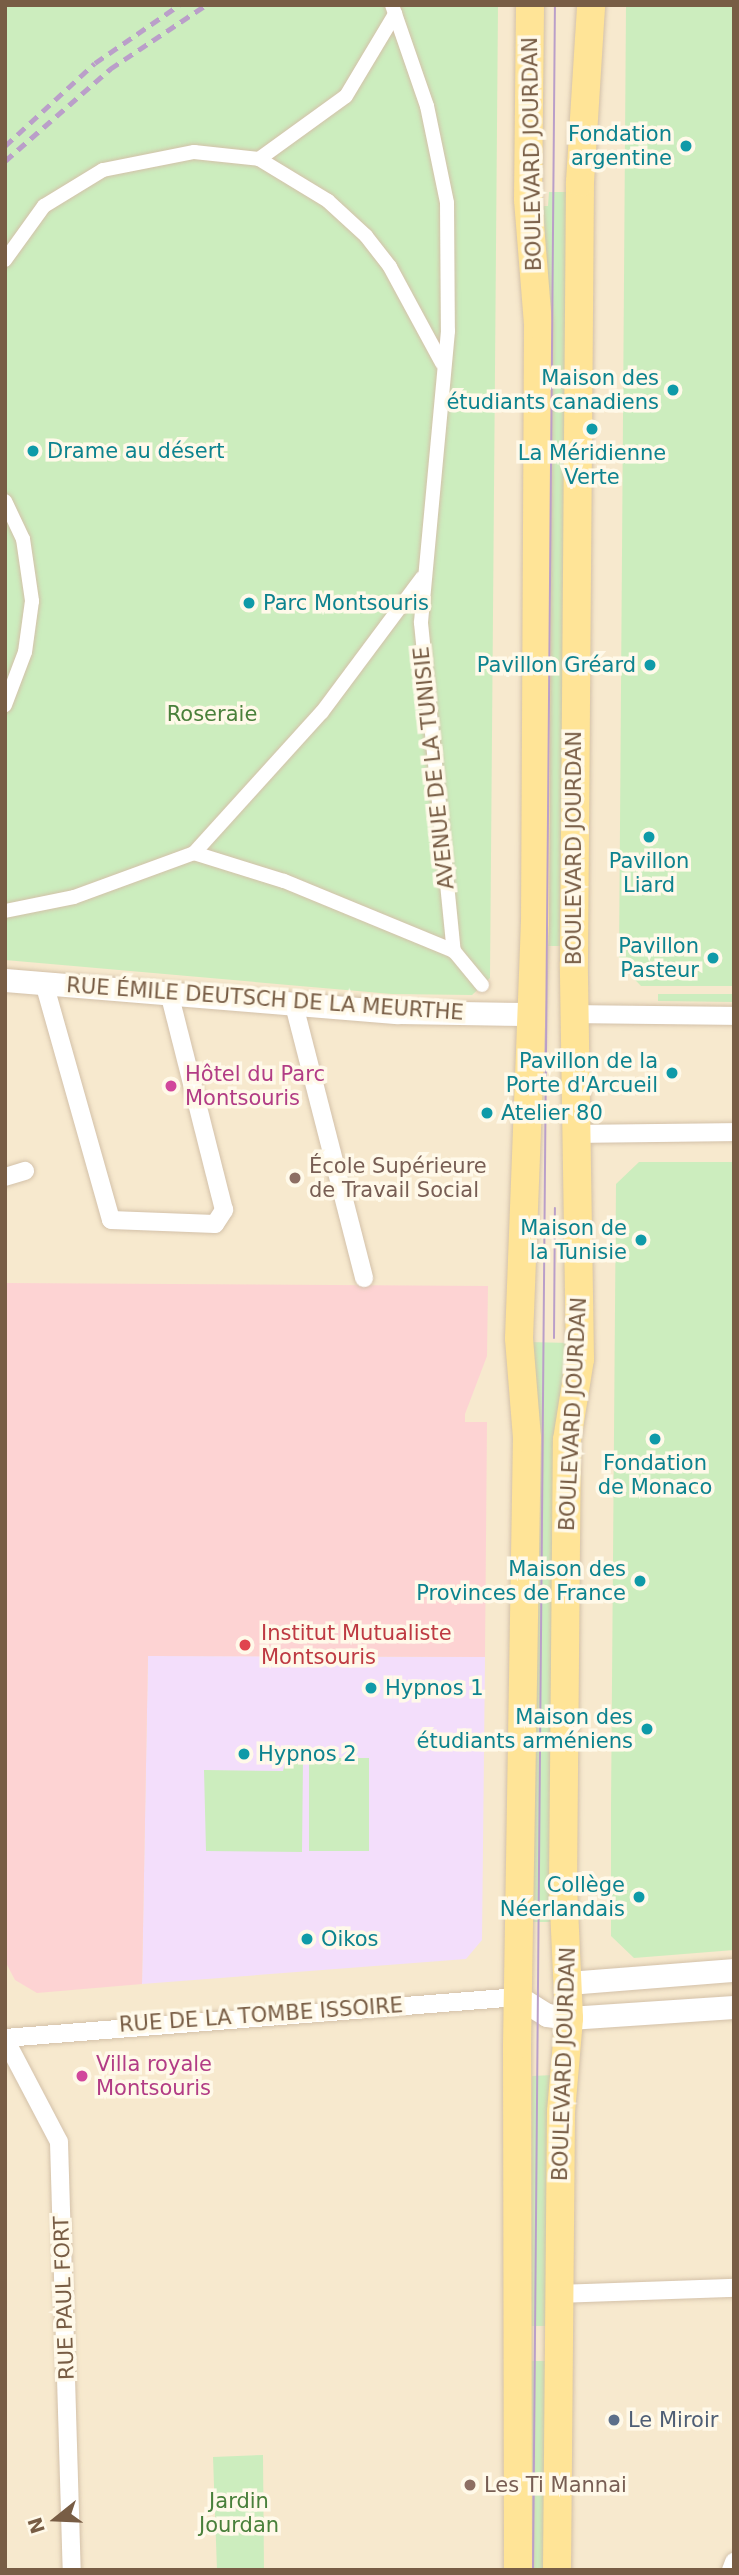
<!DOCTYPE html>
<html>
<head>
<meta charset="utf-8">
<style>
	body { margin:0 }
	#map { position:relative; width:739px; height:2575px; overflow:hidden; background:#fff6e1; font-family:"DejaVu Sans",sans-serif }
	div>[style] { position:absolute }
	.residential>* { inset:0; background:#f7e9ce }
	.education>* { inset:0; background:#f3defb }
	.medical>* { inset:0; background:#fdd3d3 }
	.green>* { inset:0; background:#ccedbe }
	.roads { filter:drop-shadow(0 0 2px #d3c1a9) drop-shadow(0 0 2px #d3c1a9) }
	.pedestrian>* { height:14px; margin:-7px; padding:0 7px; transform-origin:7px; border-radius:7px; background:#fff }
	.minor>* { height:18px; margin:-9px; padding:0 9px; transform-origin:9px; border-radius:9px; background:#fff }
	.tertiary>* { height:23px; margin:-11.5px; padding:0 11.5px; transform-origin:11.5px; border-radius:11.5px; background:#fff }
	.primary>* { height:28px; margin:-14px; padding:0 14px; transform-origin:14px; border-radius:14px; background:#ffe497 }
	.tram>* { height:2px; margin:-1px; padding:0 1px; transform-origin:1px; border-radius:1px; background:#ba9fc9 }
	.rail>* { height:5px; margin-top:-2.5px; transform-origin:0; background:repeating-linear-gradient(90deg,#ba9fc9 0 10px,transparent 0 17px) }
	.dots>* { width:19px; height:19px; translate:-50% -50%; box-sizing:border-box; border:4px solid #fff9e9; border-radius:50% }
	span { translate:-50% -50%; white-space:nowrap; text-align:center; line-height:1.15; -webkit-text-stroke:7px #fff9e9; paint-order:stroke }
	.culture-label { font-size:21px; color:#0d838f }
	.right { translate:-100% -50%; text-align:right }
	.left { translate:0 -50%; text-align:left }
	.street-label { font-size:21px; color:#785d45 }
	.park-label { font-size:21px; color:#49803b }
	.hotel-label { font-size:21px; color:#b23c85 }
	.education-label { font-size:21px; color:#785e54 }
	.health-label { font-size:21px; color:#be3a42 }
	.service-label { font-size:21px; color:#4e5e75 }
	.frame { position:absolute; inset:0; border:7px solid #785d45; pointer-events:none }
	.north { position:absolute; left:21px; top:2484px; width:70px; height:70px; -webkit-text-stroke:5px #fff9e9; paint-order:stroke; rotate:252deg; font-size:19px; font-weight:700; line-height:28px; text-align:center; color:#785d45 }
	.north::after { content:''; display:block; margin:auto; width:24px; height:32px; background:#785d45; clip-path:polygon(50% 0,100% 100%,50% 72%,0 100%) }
</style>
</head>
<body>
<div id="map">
	<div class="residential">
		<div style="clip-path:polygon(5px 5px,734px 5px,734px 2570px,5px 2570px)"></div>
	</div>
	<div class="education">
		<div style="clip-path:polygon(148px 1656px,485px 1657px,482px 1940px,466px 1959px,142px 1984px)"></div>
	</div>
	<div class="medical">
		<div style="clip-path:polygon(5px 1283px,488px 1286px,487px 1356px,465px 1414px,465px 1422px,487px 1422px,485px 1657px,148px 1656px,142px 1984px,37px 1993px,15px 1980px,5px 1961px)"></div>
	</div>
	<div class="green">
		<div style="clip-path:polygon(5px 5px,498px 5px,490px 978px,472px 995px,392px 994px,5px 960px)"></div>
		<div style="clip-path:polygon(626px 5px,734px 5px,734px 986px,641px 986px,619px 963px)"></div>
		<div style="clip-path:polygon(549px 192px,568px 192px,563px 946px,543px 946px,534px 206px,548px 206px)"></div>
		<div style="clip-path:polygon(658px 994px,734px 994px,734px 1002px,658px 1001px)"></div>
		<div style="clip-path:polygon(639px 1162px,734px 1162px,734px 1950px,634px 1958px,611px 1936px,611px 1807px,616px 1184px)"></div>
		<div style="clip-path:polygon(527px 1342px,571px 1343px,555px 1922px,530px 1922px)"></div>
		<div style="clip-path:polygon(309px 1758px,369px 1758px,369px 1851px,309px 1851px)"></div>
		<div style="clip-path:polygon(286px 1760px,303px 1761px,302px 1852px,206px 1851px,204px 1770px,283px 1771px)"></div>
		<div style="clip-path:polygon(554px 2075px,551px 2326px,530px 2326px,532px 2076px)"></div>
		<div style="clip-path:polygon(529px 2361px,551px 2361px,550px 2570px,527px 2570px)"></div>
		<div style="clip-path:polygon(263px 2455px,264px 2570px,217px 2570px,213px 2457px)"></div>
	</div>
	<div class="roads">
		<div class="pedestrian">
			<div style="left:392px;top:5px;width:107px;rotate:70.9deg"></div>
			<div style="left:427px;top:106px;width:99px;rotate:78.3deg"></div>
			<div style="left:447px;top:203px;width:128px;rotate:89.6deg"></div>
			<div style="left:448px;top:331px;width:293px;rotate:95.3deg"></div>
			<div style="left:421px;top:623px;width:330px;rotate:84.3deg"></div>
			<div style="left:454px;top:951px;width:44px;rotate:50.5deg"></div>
			<div style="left:259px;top:159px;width:81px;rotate:31.3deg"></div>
			<div style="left:328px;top:201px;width:52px;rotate:42.6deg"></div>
			<div style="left:366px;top:236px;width:39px;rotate:52deg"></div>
			<div style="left:390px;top:267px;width:109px;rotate:61.6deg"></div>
			<div style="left:5px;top:260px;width:67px;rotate:-54.2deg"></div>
			<div style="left:44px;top:206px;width:69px;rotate:-31.4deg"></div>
			<div style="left:103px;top:170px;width:93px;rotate:-11.2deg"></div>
			<div style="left:194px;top:152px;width:65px;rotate:6.1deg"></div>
			<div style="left:259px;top:159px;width:107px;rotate:-35.9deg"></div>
			<div style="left:346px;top:96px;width:96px;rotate:-59.1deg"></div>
			<div style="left:5px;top:501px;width:42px;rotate:64.7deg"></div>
			<div style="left:23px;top:539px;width:63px;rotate:81.7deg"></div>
			<div style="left:32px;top:601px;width:51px;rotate:97.8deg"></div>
			<div style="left:25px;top:652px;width:57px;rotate:110.7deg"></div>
			<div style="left:194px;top:853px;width:190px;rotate:-47.8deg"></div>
			<div style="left:322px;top:712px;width:167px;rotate:-53.3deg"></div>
			<div style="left:5px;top:911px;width:70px;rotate:-11.5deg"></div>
			<div style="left:74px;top:897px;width:128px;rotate:-20.1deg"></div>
			<div style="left:194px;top:853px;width:94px;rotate:17.3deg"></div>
			<div style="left:284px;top:881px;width:184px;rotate:22.4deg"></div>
		</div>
		<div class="minor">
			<div style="left:44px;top:983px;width:246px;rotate:74.2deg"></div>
			<div style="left:111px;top:1220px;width:104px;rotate:2.2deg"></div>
			<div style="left:215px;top:1224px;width:17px;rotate:-57deg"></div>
			<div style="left:224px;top:1210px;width:224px;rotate:-104.2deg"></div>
			<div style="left:294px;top:1005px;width:282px;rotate:75.6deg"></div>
			<div style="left:576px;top:1014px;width:158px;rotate:0.7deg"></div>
			<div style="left:580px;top:1134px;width:154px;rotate:-0.7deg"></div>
			<div style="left:5px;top:1177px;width:21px;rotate:-17deg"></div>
			<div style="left:5px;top:2038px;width:515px;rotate:-4.57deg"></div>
			<div style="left:5px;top:2039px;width:116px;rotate:62.3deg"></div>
			<div style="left:59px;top:2142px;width:428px;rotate:88.3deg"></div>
			<div style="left:559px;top:2294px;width:175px;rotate:-2deg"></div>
			<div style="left:731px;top:2570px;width:9px;rotate:-69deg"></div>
		</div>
		<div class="tertiary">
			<div style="left:5px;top:980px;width:394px;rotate:4.7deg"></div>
			<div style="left:398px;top:1012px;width:130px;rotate:0.9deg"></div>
			<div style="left:568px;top:1983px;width:167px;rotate:-4.5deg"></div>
			<div style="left:518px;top:1997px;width:34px;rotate:32deg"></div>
			<div style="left:547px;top:2015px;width:22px;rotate:8deg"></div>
			<div style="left:569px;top:2018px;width:165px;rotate:-3.8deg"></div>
		</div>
		<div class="primary">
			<div style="left:518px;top:2570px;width:525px;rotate:-90.11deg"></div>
			<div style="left:517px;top:2045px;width:607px;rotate:-89.06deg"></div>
			<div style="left:527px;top:1438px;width:100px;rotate:-94.6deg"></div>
			<div style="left:519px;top:1338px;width:416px;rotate:-87.8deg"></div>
			<div style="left:535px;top:922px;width:598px;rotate:-89.71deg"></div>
			<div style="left:538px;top:324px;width:125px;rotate:-94.6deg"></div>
			<div style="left:528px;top:199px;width:194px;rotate:-89.4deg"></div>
			<div style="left:557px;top:2570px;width:458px;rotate:-89.5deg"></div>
			<div style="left:561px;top:2112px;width:94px;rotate:-85.1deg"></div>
			<div style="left:569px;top:2018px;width:130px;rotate:-92.6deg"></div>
			<div style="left:563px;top:1888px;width:448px;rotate:-89.5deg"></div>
			<div style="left:567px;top:1440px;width:82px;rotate:-80.9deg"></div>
			<div style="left:580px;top:1359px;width:396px;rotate:-90.9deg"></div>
			<div style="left:574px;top:963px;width:781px;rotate:-89.56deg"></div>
			<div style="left:580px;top:182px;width:177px;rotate:-86.4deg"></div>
		</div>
	</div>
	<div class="tram">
		<div style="left:554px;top:1338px;width:130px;rotate:-89.6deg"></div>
		<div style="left:533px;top:2570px;width:2565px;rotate:-89.51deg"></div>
	</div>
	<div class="rail">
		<div style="left:5px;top:146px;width:122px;rotate:-42.7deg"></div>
		<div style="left:95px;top:63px;width:102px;rotate:-34.6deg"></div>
		<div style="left:5px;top:161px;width:140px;rotate:-41.2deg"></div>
		<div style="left:110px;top:69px;width:115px;rotate:-33.7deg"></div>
	</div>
	<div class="dots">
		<div style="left:686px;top:146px;background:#0f9aa8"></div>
		<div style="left:673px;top:390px;background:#0f9aa8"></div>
		<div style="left:592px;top:429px;background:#0f9aa8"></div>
		<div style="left:33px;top:451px;background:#0f9aa8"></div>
		<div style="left:249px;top:603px;background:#0f9aa8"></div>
		<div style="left:650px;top:665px;background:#0f9aa8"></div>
		<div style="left:649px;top:837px;background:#0f9aa8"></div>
		<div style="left:713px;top:958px;background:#0f9aa8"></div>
		<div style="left:672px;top:1073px;background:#0f9aa8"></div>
		<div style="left:171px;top:1086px;background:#d1479c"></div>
		<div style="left:487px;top:1113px;background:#0f9aa8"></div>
		<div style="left:295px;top:1178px;background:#8d6e63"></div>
		<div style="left:641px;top:1240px;background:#0f9aa8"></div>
		<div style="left:655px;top:1439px;background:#0f9aa8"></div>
		<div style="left:640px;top:1581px;background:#0f9aa8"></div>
		<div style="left:245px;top:1645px;background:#e0444e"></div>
		<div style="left:371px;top:1688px;background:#0f9aa8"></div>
		<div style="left:647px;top:1729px;background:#0f9aa8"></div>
		<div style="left:244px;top:1754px;background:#0f9aa8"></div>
		<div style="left:639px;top:1897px;background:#0f9aa8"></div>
		<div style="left:307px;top:1939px;background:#0f9aa8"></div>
		<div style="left:82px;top:2076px;background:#d1479c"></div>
		<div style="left:614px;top:2420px;background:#5c6f8a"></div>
		<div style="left:470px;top:2485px;background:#8d6e63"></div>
	</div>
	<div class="culture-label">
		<span class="right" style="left:672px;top:146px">Fondation<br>argentine</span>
		<span class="right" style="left:659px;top:390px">Maison des<br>étudiants canadiens</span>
		<span class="left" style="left:47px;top:451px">Drame au désert</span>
		<span style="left:592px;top:465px">La Méridienne<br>Verte</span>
		<span class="left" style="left:263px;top:603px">Parc Montsouris</span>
		<span class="right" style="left:636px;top:665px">Pavillon Gréard</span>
		<span style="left:649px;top:873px">Pavillon<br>Liard</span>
		<span class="right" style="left:699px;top:958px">Pavillon<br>Pasteur</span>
		<span class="right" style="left:658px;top:1073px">Pavillon de la<br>Porte d'Arcueil</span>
		<span class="left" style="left:501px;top:1113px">Atelier 80</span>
		<span class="right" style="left:627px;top:1240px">Maison de<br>la Tunisie</span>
		<span style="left:655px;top:1475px">Fondation<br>de Monaco</span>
		<span class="right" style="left:626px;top:1581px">Maison des<br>Provinces de France</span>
		<span class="left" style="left:385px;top:1688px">Hypnos 1</span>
		<span class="right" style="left:633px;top:1729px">Maison des<br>étudiants arméniens</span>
		<span class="left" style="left:258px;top:1754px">Hypnos 2</span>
		<span class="right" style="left:625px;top:1897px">Collège<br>Néerlandais</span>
		<span class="left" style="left:321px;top:1939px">Oikos</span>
	</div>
	<div class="street-label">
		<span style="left:532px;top:154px;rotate:-91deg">BOULEVARD JOURDAN</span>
		<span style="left:434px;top:768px;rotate:-96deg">AVENUE DE LA TUNISIE</span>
		<span style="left:574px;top:848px;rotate:-90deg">BOULEVARD JOURDAN</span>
		<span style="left:265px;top:999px;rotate:4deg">RUE ÉMILE DEUTSCH DE LA MEURTHE</span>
		<span style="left:573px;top:1414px;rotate:-87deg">BOULEVARD JOURDAN</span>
		<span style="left:261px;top:2015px;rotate:-4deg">RUE DE LA TOMBE ISSOIRE</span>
		<span style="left:564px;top:2064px;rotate:-88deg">BOULEVARD JOURDAN</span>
		<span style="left:64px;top:2298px;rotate:-92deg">RUE PAUL FORT</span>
	</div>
	<div class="park-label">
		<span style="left:212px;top:714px">Roseraie</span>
		<span style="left:239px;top:2513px">Jardin<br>Jourdan</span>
	</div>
	<div class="hotel-label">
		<span class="left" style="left:185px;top:1086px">Hôtel du Parc<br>Montsouris</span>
		<span class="left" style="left:96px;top:2076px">Villa royale<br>Montsouris</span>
	</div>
	<div class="education-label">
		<span class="left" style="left:309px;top:1178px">École Supérieure<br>de Travail Social</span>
		<span class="left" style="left:484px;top:2485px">Les Ti Mannai</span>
	</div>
	<div class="health-label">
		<span class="left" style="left:261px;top:1645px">Institut Mutualiste<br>Montsouris</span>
	</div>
	<div class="service-label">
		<span class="left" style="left:628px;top:2420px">Le Miroir</span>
	</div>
	<div class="frame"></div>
	<div class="north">N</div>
</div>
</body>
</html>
